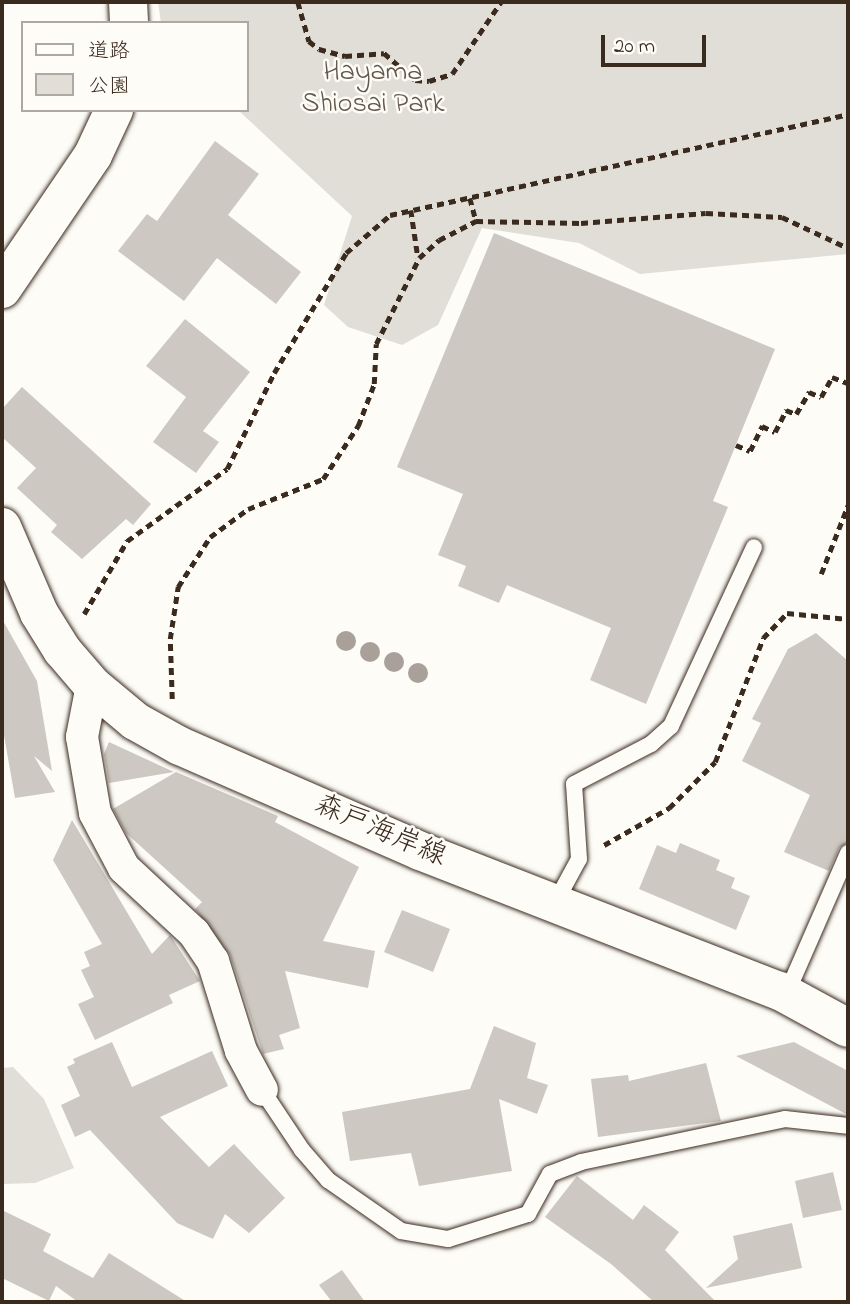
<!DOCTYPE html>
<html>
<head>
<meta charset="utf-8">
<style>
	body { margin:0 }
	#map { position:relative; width:850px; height:1304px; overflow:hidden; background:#fdfcf7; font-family:"Indie Flower","Klee One",sans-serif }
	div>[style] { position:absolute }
	.green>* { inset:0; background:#e1ded7 }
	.building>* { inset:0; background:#cdc8c2 }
	.path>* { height:4.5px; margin-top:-2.25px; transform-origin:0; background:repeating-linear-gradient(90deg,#3b2a1e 0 7px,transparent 0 12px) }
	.roads { filter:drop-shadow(0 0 2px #3b2a1e) drop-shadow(0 0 2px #3b2a1e) }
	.lane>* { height:16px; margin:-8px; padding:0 8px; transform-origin:8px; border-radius:8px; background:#fdfcf7 }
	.street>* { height:32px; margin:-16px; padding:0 16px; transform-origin:16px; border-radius:16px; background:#fdfcf7 }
	.secondary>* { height:38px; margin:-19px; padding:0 19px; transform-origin:19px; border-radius:19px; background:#fdfcf7 }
	.trees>* { width:20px; height:20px; margin:-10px; border-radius:50%; background:#a9a199 }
	span { translate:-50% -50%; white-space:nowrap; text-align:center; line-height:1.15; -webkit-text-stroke:5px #fdfcf7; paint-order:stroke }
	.park-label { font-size:28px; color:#64574c }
	.street-label { font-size:28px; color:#3b2a1e }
	.frame { position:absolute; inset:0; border:4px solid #3b2a1e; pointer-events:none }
	.legend { position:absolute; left:21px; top:21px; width:228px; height:91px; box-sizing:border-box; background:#fdfcf7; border:2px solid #afa8a0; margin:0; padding:9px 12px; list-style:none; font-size:21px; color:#3b2a1e }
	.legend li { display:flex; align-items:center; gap:14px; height:35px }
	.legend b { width:35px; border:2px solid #afa8a0 }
	.scale { position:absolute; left:601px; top:35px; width:105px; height:32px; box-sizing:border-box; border:4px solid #3b2a1e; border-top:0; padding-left:9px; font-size:21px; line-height:24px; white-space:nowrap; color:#3b2a1e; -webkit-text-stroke:5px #fdfcf7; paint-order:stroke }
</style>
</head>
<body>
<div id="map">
	<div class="green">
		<div style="clip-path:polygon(158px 2px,848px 2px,848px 254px,640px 274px,579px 243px,482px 228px,438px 325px,402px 345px,348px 327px,324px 305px,352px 216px,238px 110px,247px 110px,247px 23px,161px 23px)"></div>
		<div style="clip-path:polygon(13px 1067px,44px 1099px,74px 1168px,35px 1183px,2px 1184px,2px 1068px)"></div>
	</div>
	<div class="building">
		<div style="clip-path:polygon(215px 141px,259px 174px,228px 215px,301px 272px,276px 304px,217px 258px,184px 301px,118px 251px,147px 214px,157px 221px)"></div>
		<div style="clip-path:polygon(494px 233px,775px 349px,713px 501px,728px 507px,646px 704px,590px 680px,611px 628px,507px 585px,499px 603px,458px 586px,466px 566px,438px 555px,463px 494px,397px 467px)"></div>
		<div style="clip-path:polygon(185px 319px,250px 372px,203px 431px,219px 442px,196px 473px,153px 442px,186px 397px,146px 366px)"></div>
		<div style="clip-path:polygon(22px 387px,151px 504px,133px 525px,126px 519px,82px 559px,51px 532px,57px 525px,17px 488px,36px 468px,2px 437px,2px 409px)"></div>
		<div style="clip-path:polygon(2px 619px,37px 681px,52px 771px,34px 756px,55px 792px,15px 798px,2px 724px)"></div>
		<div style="clip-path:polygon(816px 633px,848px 661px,848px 843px,839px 848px,829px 871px,784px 852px,810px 795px,742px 761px,761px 723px,752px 719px,788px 649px)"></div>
		<div style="clip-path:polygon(109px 742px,174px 772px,109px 783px,104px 754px)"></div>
		<div style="clip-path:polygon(176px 772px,278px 816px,275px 822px,359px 867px,323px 941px,375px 951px,368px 988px,285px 971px,300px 1028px,279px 1035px,284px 1049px,263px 1054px,230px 955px,195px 909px,202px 902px,126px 833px,113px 809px)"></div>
		<div style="clip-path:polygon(72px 820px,152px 954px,170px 935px,200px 981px,169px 995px,173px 1003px,95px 1040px,78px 1004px,94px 997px,81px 970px,90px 966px,84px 952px,102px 944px,53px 860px)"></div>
		<div style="clip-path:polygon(680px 843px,720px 860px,716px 870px,735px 878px,731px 888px,750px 896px,736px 930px,639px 889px,657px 845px,676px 853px)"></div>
		<div style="clip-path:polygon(402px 910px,450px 929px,433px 972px,384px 952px)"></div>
		<div style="clip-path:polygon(494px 1026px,536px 1043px,527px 1078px,548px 1085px,537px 1114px,499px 1099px,512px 1171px,419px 1186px,411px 1153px,350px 1161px,342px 1112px,470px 1089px)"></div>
		<div style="clip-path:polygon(112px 1042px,132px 1087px,212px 1051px,228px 1086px,160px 1117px,209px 1167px,234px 1144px,285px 1198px,249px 1233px,225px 1214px,213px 1239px,177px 1223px,90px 1130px,75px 1137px,61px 1105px,80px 1096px,67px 1067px,75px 1063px,73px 1059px)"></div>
		<div style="clip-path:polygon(794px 1042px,848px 1071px,848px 1115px,736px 1056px)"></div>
		<div style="clip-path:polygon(706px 1063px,721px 1121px,598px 1137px,591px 1079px,628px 1075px,629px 1081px)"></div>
		<div style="clip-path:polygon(833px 1172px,842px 1210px,803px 1218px,795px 1181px)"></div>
		<div style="clip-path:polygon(577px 1176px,633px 1220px,644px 1205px,679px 1232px,665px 1250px,716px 1302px,654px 1302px,611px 1264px,545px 1217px)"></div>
		<div style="clip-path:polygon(2px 1210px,51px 1234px,43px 1251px,93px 1278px,109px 1253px,187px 1302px,78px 1302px,56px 1286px,49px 1301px,2px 1278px)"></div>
		<div style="clip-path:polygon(792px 1223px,802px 1268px,706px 1288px,738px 1259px,733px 1236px)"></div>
		<div style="clip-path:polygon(342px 1270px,365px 1302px,332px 1302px,319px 1285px)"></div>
	</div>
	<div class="path">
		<div style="left:298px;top:2px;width:41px;rotate:74.2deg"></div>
		<div style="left:309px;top:41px;width:13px;rotate:39deg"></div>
		<div style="left:319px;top:49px;width:27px;rotate:15deg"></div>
		<div style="left:345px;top:56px;width:39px;rotate:-4deg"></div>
		<div style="left:384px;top:53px;width:41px;rotate:41.1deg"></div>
		<div style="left:415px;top:80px;width:14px;rotate:4deg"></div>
		<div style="left:429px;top:81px;width:24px;rotate:-17deg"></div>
		<div style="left:452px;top:74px;width:87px;rotate:-55.8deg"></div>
		<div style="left:470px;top:198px;width:24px;rotate:75deg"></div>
		<div style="left:411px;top:210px;width:48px;rotate:81.5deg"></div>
		<div style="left:736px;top:445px;width:15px;rotate:23deg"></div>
		<div style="left:750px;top:451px;width:28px;rotate:-64deg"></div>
		<div style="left:762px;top:426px;width:14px;rotate:25deg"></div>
		<div style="left:775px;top:432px;width:25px;rotate:-63deg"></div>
		<div style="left:786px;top:410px;width:11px;rotate:22deg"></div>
		<div style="left:796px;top:414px;width:26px;rotate:-59deg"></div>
		<div style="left:809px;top:392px;width:13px;rotate:23deg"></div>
		<div style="left:821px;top:397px;width:23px;rotate:-61deg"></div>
		<div style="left:832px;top:377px;width:17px;rotate:21deg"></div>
		<div style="left:821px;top:574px;width:74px;rotate:-68.6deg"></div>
		<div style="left:84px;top:614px;width:85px;rotate:-59.5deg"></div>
		<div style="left:127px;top:541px;width:123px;rotate:-35.8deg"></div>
		<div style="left:227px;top:469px;width:107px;rotate:-63.9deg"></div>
		<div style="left:274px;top:373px;width:140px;rotate:-59deg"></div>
		<div style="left:346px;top:253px;width:58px;rotate:-40.8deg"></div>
		<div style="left:390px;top:215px;width:469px;rotate:-12.4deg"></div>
		<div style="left:172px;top:699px;width:60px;rotate:-91.9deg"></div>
		<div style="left:170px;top:639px;width:53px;rotate:-81.3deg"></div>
		<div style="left:178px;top:587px;width:59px;rotate:-57.4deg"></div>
		<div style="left:210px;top:537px;width:47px;rotate:-36.4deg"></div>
		<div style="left:248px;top:509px;width:81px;rotate:-21.8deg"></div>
		<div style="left:323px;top:479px;width:64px;rotate:-56.6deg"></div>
		<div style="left:358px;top:426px;width:45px;rotate:-69.1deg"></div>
		<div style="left:374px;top:384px;width:40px;rotate:-87.1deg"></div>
		<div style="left:376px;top:344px;width:96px;rotate:-63.4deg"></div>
		<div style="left:419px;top:258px;width:27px;rotate:-42deg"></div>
		<div style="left:439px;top:240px;width:42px;rotate:-27.2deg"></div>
		<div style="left:476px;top:221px;width:105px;rotate:1.1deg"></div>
		<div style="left:581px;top:223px;width:125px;rotate:-4.6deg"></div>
		<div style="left:706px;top:213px;width:76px;rotate:3deg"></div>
		<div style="left:782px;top:217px;width:73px;rotate:25.2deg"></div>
		<div style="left:604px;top:845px;width:75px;rotate:-29.6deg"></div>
		<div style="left:669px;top:808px;width:65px;rotate:-45deg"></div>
		<div style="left:715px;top:762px;width:133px;rotate:-68.8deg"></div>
		<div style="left:763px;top:638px;width:35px;rotate:-46deg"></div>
		<div style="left:787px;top:613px;width:61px;rotate:5.6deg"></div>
	</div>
	<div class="roads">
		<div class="lane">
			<div style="left:554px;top:905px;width:52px;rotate:-61.5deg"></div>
			<div style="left:579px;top:859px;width:75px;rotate:-93.8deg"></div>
			<div style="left:574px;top:784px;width:87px;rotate:-27.5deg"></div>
			<div style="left:651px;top:744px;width:27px;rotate:-42deg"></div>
			<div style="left:671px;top:726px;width:197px;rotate:-65.1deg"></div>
			<div style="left:786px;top:995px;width:155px;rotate:-66.4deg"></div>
			<div style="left:262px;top:1090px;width:72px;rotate:56.3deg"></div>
			<div style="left:302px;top:1150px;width:40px;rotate:49deg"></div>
			<div style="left:328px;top:1180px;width:89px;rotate:34.9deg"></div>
			<div style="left:401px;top:1231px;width:48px;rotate:9.7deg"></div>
			<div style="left:448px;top:1239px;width:84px;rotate:-17.4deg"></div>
			<div style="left:528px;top:1214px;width:46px;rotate:-61.2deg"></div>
			<div style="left:550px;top:1174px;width:33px;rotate:-21deg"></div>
			<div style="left:581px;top:1162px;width:208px;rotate:-11.9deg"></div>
			<div style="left:785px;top:1119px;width:63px;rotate:6.3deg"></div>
		</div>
		<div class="street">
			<div style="left:92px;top:685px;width:53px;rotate:100.9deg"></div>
			<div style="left:82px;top:737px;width:77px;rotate:80.3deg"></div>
			<div style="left:95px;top:813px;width:62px;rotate:62.2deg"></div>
			<div style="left:124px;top:868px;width:96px;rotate:42.9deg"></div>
			<div style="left:194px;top:933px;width:34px;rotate:56deg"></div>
			<div style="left:213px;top:961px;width:94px;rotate:72.7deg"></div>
			<div style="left:241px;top:1051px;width:44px;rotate:61.7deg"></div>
		</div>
		<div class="secondary">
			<div style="left:128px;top:2px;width:21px;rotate:87deg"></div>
			<div style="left:2px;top:289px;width:162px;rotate:-55.8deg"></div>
			<div style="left:93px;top:155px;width:50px;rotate:-65deg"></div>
			<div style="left:2px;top:527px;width:94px;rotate:66.7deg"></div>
			<div style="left:39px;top:613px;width:44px;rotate:58.1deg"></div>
			<div style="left:62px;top:650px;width:46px;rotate:49.4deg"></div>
			<div style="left:92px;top:685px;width:56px;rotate:39.9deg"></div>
			<div style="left:135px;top:721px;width:51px;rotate:29.1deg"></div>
			<div style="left:180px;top:746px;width:262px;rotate:23.6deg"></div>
			<div style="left:420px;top:851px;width:386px;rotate:21.3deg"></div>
			<div style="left:780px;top:991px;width:77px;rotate:28.6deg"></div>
		</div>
	</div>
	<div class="trees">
		<div style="left:346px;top:641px"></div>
		<div style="left:370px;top:652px"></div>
		<div style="left:394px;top:662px"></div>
		<div style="left:418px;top:673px"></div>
	</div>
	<div class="park-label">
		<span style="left:373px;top:89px">Hayama<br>Shiosai Park</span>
	</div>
	<div class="street-label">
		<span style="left:380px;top:832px;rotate:23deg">森戸海岸線</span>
	</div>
	<div class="frame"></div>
	<ul class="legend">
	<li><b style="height:9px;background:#fdfcf7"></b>道路</li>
	<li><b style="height:19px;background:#e1ded7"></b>公園</li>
	</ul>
	<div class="scale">20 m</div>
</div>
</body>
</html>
